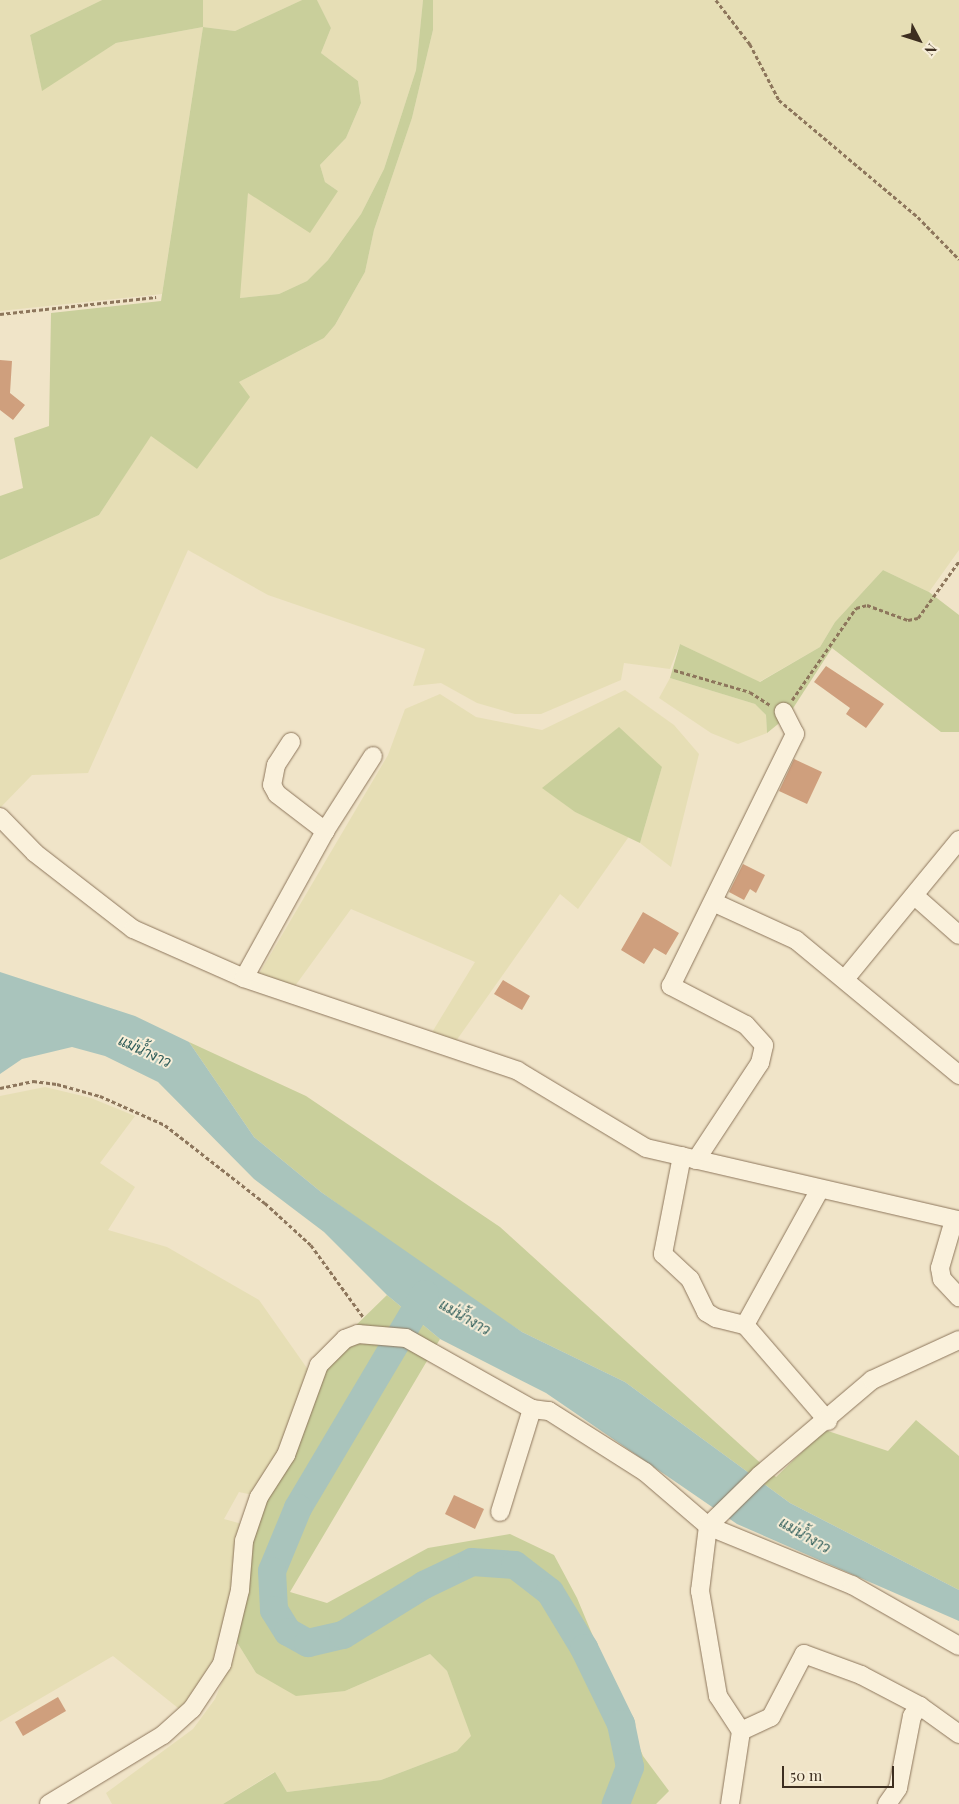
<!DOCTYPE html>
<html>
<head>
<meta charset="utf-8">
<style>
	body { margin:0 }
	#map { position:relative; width:959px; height:1804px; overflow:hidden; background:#f0e4c8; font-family:"Playfair Display",Sarabun,serif }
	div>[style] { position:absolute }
	.farmland>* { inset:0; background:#e6deb5 }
	.green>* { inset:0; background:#c9cf9b }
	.water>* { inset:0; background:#a9c4bc }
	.river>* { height:28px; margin:-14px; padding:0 14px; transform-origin:14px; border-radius:14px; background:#a9c4bc }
	.building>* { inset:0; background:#cf9f7d }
	.path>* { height:2.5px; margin-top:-1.25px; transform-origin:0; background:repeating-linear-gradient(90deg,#8d765c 0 4px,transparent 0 6.5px) }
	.roads { filter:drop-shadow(0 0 1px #8d765c) drop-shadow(0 0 1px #8d765c) }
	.minor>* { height:18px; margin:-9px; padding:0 9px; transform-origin:9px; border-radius:9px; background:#faf1dc }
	span { translate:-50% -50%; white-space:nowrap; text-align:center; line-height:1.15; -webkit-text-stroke:4px #f7eed8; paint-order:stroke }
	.water-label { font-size:15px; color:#2f5d5a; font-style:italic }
	.north { position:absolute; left:894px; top:15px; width:50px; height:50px; -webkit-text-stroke:4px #f7eed8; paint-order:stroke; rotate:130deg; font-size:14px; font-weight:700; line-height:20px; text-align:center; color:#3d2e20 }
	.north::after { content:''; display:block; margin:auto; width:18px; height:22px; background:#3d2e20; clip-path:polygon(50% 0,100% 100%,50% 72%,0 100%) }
	.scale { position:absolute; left:782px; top:1766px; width:112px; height:22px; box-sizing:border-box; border:2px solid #3d2e20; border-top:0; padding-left:6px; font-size:15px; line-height:18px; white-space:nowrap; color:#3d2e20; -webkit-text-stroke:4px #f7eed8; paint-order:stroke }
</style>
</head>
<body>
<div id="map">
	<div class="farmland">
		<div style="clip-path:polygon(0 0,102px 0,30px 35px,42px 90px,116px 43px,203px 27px,203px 0,302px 0,235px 31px,203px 27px,162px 294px,0 311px)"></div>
		<div style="clip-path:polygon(317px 0,423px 0,416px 70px,384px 169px,361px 214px,328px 260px,307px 281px,279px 294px,239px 298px,248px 192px,338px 191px,325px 182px,320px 165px,346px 138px,361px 103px,358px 81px,321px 53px,331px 28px)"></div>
		<div style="clip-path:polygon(433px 0,959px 0,959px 550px,929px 592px,883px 570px,835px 622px,820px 647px,759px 682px,680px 644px,670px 669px,624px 663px,621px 680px,541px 714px,515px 714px,477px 703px,441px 683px,413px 686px,425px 649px,268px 595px,188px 550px,88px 773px,32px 775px,0 808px,0 560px,99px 515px,151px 435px,197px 469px,239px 382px,324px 338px,335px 325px,365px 272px,374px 230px,412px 118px,433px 30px)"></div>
		<div style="clip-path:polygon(670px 678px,755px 704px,766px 715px,767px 733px,738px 744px,711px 733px,659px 698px)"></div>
		<div style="clip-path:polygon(625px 690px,674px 725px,699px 754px,671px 867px,640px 843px,662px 767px,543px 788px,575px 812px,630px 835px,578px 909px,560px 894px,456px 1041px,431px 1034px,475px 962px,351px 909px,295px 986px,259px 974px,388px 755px,405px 709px,440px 694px,476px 717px,542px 730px)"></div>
		<div style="clip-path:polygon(45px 1087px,91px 1098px,135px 1116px,100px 1163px,135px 1187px,108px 1230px,167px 1247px,259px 1300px,309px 1371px,279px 1458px,253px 1495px,239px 1492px,224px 1519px,242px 1524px,235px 1583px,214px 1666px,183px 1712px,113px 1656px,0 1722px,0 1096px)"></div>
		<div style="clip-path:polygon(238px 1644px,256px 1673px,345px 1691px,430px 1654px,447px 1671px,472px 1737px,457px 1751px,381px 1780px,287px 1792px,274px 1772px,223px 1804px,112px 1804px,106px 1793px,193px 1729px,215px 1699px)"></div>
	</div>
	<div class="green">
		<div style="clip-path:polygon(102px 0,203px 0,203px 27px,235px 31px,302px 0,317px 0,331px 28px,321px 53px,358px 81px,361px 103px,346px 138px,320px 165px,325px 182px,338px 191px,310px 233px,248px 193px,240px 298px,279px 294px,307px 281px,328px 260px,361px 214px,384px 169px,416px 70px,423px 0,433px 0,433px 30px,412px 118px,374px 230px,365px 272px,335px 325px,324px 338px,239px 382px,250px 397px,197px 469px,151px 436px,99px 515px,0 560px,0 496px,23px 488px,14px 438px,49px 426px,51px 313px,161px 301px,203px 27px,116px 43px,42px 91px,30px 35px)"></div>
		<div style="clip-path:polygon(883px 570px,929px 592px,959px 615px,959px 732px,941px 732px,832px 648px,788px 716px,767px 733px,766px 715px,755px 704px,670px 678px,680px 644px,760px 682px,820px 647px,835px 622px)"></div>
		<div style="clip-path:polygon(619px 727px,662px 767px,640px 843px,575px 812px,542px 788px)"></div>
		<div style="clip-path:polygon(189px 1042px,306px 1096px,500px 1227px,776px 1477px,825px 1430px,888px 1451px,916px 1420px,959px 1456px,959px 1590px,790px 1503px,625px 1382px,522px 1332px,470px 1299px,321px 1192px,254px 1137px)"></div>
		<div style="clip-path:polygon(387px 1295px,440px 1339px,290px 1592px,327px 1603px,428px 1548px,510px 1534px,554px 1555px,577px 1598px,643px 1756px,669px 1791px,656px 1804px,223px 1804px,275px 1772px,287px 1792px,381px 1780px,457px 1751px,471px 1736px,447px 1671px,430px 1654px,345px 1691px,296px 1696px,256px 1673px,238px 1644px,221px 1638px,309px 1371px)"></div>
	</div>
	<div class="water">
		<div style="clip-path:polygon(0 972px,135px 1016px,189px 1042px,254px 1137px,321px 1192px,522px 1332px,625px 1382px,790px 1503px,959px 1590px,959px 1621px,737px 1524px,546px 1393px,440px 1339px,387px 1295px,324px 1232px,254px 1179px,158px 1082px,105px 1056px,72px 1047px,22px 1059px,0 1074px)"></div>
	</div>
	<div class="river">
		<div style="left:425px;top:1294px;width:249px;rotate:120.7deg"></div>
		<div style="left:298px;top:1508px;width:68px;rotate:112.4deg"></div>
		<div style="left:272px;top:1571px;width:39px;rotate:87deg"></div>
		<div style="left:274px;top:1610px;width:26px;rotate:58deg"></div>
		<div style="left:288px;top:1632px;width:23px;rotate:29deg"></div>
		<div style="left:308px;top:1643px;width:36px;rotate:-13deg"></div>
		<div style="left:343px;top:1635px;width:95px;rotate:-31.7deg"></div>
		<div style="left:424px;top:1585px;width:53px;rotate:-25.6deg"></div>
		<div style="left:472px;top:1562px;width:43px;rotate:4deg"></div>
		<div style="left:515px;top:1565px;width:44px;rotate:37.6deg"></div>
		<div style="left:550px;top:1592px;width:66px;rotate:58.7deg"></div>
		<div style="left:584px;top:1648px;width:85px;rotate:64deg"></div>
		<div style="left:621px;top:1724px;width:44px;rotate:78.2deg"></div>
		<div style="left:630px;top:1767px;width:40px;rotate:111deg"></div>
	</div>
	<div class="building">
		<div style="clip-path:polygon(0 360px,12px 361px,10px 393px,25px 405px,13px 420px,0 410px)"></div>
		<div style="clip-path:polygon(826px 666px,884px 704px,866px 728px,846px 714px,850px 708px,814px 682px)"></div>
		<div style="clip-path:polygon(794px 759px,822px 772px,807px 804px,779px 791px)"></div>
		<div style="clip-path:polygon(743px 864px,765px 875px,756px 893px,750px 889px,744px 900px,729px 892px)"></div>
		<div style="clip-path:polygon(643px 912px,679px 933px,666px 955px,654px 948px,644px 964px,621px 950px)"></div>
		<div style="clip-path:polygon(503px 980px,530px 996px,522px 1010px,494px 994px)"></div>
		<div style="clip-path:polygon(454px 1495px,484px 1509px,475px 1529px,445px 1514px)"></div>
		<div style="clip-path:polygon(58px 1697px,66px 1711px,23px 1736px,15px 1722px)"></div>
	</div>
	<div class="path">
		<div style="left:716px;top:0;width:56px;rotate:52.3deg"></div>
		<div style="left:750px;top:44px;width:63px;rotate:62.6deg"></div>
		<div style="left:779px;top:100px;width:182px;rotate:40.1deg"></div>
		<div style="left:918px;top:217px;width:59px;rotate:45.7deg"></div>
		<div style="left:0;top:314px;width:157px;rotate:-6.2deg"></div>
		<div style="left:674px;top:670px;width:79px;rotate:16.1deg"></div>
		<div style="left:750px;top:692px;width:24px;rotate:33deg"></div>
		<div style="left:792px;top:700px;width:112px;rotate:-55.2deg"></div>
		<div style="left:856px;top:608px;width:11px;rotate:-15deg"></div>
		<div style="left:867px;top:605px;width:44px;rotate:20.1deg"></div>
		<div style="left:908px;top:620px;width:10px;rotate:-11deg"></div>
		<div style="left:918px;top:618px;width:70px;rotate:-54.3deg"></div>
		<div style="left:0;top:1088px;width:34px;rotate:-12deg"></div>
		<div style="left:33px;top:1081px;width:24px;rotate:7deg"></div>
		<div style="left:57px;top:1084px;width:45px;rotate:15.6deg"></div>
		<div style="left:100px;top:1096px;width:71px;rotate:24deg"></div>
		<div style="left:165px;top:1125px;width:127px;rotate:38deg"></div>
		<div style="left:265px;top:1203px;width:62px;rotate:42.4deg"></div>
		<div style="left:311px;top:1245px;width:90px;rotate:54deg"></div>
	</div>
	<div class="roads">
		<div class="minor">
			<div style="left:291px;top:742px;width:27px;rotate:123deg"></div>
			<div style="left:276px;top:765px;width:20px;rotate:101deg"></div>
			<div style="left:272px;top:785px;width:10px;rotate:61deg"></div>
			<div style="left:277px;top:794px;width:61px;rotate:37.6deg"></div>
			<div style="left:0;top:817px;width:50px;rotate:45.8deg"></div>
			<div style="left:35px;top:853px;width:124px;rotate:37.8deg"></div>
			<div style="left:133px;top:929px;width:121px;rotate:23.8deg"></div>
			<div style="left:244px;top:978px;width:289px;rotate:18.7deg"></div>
			<div style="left:518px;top:1071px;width:149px;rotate:31deg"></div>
			<div style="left:646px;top:1148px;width:321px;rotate:13deg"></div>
			<div style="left:916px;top:897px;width:57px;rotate:41.5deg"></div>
			<div style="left:715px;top:903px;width:89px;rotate:24.6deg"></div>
			<div style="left:796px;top:940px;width:212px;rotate:39.6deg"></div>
			<div style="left:244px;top:978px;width:168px;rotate:-61.1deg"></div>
			<div style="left:325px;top:831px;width:89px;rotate:-57.4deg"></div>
			<div style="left:845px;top:979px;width:180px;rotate:-50.6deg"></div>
			<div style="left:682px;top:1156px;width:100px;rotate:101deg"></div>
			<div style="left:663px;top:1254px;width:37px;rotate:43deg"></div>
			<div style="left:690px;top:1279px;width:37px;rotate:64deg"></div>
			<div style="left:706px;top:1312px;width:12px;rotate:31deg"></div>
			<div style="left:716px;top:1318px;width:30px;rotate:14deg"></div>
			<div style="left:745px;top:1325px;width:153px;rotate:-61.1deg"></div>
			<div style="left:696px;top:1160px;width:116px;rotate:-56.6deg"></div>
			<div style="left:760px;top:1063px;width:18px;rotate:-77deg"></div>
			<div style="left:764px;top:1045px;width:27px;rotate:-132deg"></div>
			<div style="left:746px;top:1025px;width:85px;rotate:-152.5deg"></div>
			<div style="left:671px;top:986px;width:281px;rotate:-63.8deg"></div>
			<div style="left:795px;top:734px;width:25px;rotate:-117deg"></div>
			<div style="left:954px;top:1220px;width:50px;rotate:106.3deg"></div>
			<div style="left:940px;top:1268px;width:11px;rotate:80deg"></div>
			<div style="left:942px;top:1279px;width:25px;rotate:47deg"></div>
			<div style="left:745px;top:1325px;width:127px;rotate:49.2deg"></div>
			<div style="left:500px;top:1512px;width:108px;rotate:-72.7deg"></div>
			<div style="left:741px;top:1731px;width:33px;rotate:-25deg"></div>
			<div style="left:771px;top:1717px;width:71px;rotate:-62.4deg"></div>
			<div style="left:804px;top:1654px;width:61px;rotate:20.2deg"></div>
			<div style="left:861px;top:1675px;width:67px;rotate:27.7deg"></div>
			<div style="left:920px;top:1706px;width:48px;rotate:35.7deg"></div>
			<div style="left:49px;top:1804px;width:133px;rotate:-31.2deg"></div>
			<div style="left:163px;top:1735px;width:39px;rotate:-42deg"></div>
			<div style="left:192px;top:1709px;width:54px;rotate:-56.3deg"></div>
			<div style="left:222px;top:1664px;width:76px;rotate:-76.3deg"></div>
			<div style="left:240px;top:1590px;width:49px;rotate:-85.3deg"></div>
			<div style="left:244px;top:1541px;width:46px;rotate:-71.2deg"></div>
			<div style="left:259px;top:1497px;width:50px;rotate:-57.3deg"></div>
			<div style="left:286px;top:1455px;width:96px;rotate:-69.9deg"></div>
			<div style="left:319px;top:1365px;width:37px;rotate:-45deg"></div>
			<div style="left:345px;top:1339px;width:14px;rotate:-21deg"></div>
			<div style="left:358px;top:1334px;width:48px;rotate:4.8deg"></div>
			<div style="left:406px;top:1338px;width:145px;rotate:29.4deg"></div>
			<div style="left:532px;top:1409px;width:17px;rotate:7deg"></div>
			<div style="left:549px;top:1411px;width:114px;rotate:32.4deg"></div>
			<div style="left:645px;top:1472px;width:83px;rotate:40.6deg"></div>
			<div style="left:708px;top:1526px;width:156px;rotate:22.3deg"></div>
			<div style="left:852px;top:1585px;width:123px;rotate:29.7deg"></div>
			<div style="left:730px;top:1804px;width:74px;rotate:-81.4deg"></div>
			<div style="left:741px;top:1731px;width:42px;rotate:-123.3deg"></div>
			<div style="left:718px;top:1696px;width:107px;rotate:-99.7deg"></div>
			<div style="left:700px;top:1591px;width:65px;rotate:-83deg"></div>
			<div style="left:708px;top:1526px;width:73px;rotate:-44.4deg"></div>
			<div style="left:760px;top:1475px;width:147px;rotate:-40.3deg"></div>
			<div style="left:872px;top:1380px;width:96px;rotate:-24.7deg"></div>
			<div style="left:887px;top:1804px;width:19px;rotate:-55deg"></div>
			<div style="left:898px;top:1788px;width:73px;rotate:-79deg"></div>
			<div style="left:912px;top:1716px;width:13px;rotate:-51deg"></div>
		</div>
	</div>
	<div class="water-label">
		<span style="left:145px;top:1051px;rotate:25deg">แม่น้ำงาว</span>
		<span style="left:465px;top:1317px;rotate:30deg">แม่น้ำงาว</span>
		<span style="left:805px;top:1535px;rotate:30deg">แม่น้ำงาว</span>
	</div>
	<div class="north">N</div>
	<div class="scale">50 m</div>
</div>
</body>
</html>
